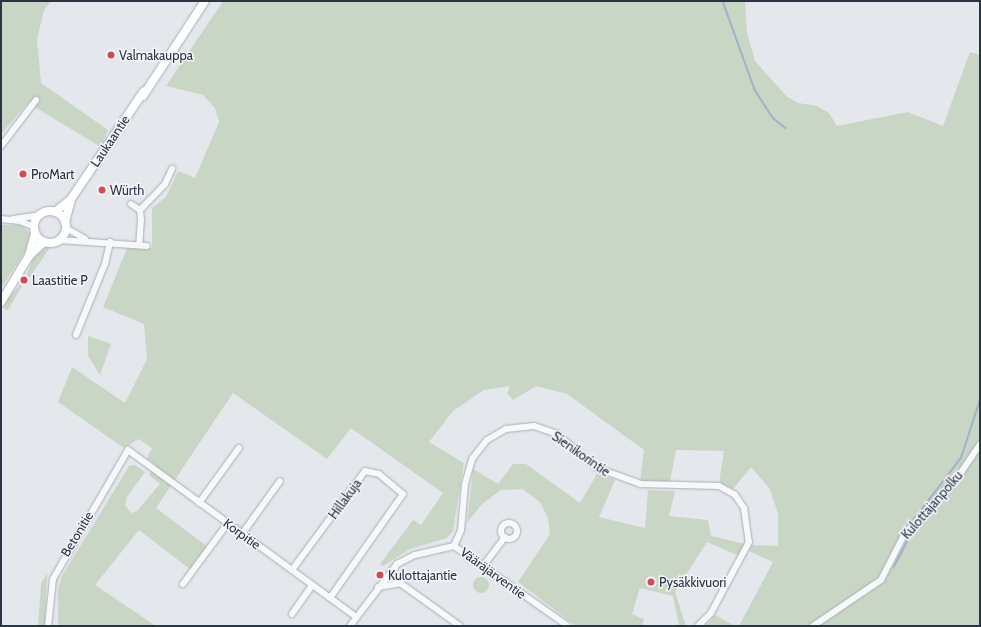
<!DOCTYPE html>
<html>
<head>
<meta charset="utf-8">
<style>
	body { margin:0 }
	#map { position:relative; width:981px; height:627px; overflow:hidden; background:#e4e7ec; font-family:Cabin,sans-serif }
	div>[style] { position:absolute }
	.green>* { inset:0; background:#c9d6c5 }
	.round { border-radius:50% }
	.stream>* { height:1.5px; margin:-0.75px; padding:0 0.75px; transform-origin:0.75px; border-radius:0.75px; background:#9fb4cc }
	.roads { filter:drop-shadow(0 0 1px #a9aeb7) drop-shadow(0 0 1px #a9aeb7) }
	.minor>* { height:6px; margin:-3px; padding:0 3px; transform-origin:3px; border-radius:3px; background:#f7f8fa }
	.minor>.ring { margin:-3px; padding:0; box-sizing:content-box; background:none; border:6px solid #f7f8fa; border-radius:50% }
	.major>* { height:8px; margin:-4px; padding:0 4px; transform-origin:4px; border-radius:4px; background:#fff }
	.major>.ring { margin:-4px; padding:0; box-sizing:content-box; background:none; border:8px solid #fff; border-radius:50% }
	.dots>* { width:11px; height:11px; translate:-50% -50%; box-sizing:border-box; border:2px solid #f4f6f9; border-radius:50% }
	span { translate:-50% -50%; white-space:nowrap; text-align:center; line-height:1.15; -webkit-text-stroke:3px #f4f6f9; paint-order:stroke }
	.poi-label { font-size:13px; color:#2b3445 }
	.left { translate:0 -50%; text-align:left }
	.street-label { font-size:13px; color:#2b3445 }
	.frame { position:absolute; inset:0; border:2px solid #2b3445; pointer-events:none }
</style>
</head>
<body>
<div id="map">
	<div class="green">
		<div style="clip-path:polygon(1px 1px,51px 1px,44px 10px,37px 39px,41px 83px,108px 130px,101px 147px,28px 103px,1px 134px)"></div>
		<div style="clip-path:polygon(223px 1px,745px 1px,747px 33px,755px 61px,786px 96px,798px 103px,817px 106px,829px 113px,837px 126px,908px 112px,943px 126px,970px 52px,980px 55px,980px 626px,739px 626px,773px 562px,749px 551px,751px 545px,778px 546px,778px 514px,770px 489px,751px 467px,733px 489px,719px 483px,724px 451px,676px 450px,670px 482px,640px 481px,644px 450px,567px 394px,536px 386px,513px 400px,507px 393px,510px 386px,484px 390px,453px 411px,429px 442px,464px 463px,453px 531px,447px 538px,410px 549px,383px 566px,380px 564px,413px 520px,421px 525px,443px 493px,351px 428px,327px 459px,233px 393px,156px 508px,208px 547px,191px 570px,139px 530px,95px 585px,156px 626px,58px 626px,58px 589px,62px 576px,129px 466px,135px 465px,145px 472px,127px 497px,125px 505px,131px 513px,137px 511px,160px 484px,149px 475px,156px 465px,147px 458px,152px 448px,139px 439px,124px 448px,58px 402px,72px 367px,125px 403px,147px 359px,144px 324px,103px 307px,128px 246px,152px 248px,152px 208px,166px 197px,178px 171px,195px 178px,219px 122px,215px 108px,203px 95px,166px 86px)"></div>
		<div style="clip-path:polygon(1px 225px,22px 225px,30px 234px,25px 252px,1px 288px)"></div>
		<div style="clip-path:polygon(51px 246px,30px 277px,26px 277px,34px 255px,43px 247px)"></div>
		<div style="clip-path:polygon(26px 279px,8px 310px,4px 309px,7px 299px)"></div>
		<div style="clip-path:polygon(88px 336px,111px 344px,100px 375px,88px 356px)"></div>
		<div style="clip-path:polygon(513px 464px,526px 464px,580px 503px,598px 472px,615px 480px,599px 517px,645px 528px,648px 490px,675px 491px,669px 516px,708px 520px,711px 536px,745px 544px,739px 556px,707px 542px,675px 592px,686px 626px,679px 626px,673px 596px,640px 588px,632px 614px,644px 619px,642px 626px,576px 626px,518px 582px,550px 534px,548px 518px,540px 502px,522px 489px,501px 490px,482px 504px,467px 523px,473px 469px,498px 484px)"></div>
		<div style="clip-path:polygon(47px 573px,45px 626px,38px 626px,41px 584px)"></div>
		<div class="round" style="left:473px;top:577px;width:16px;height:16px"></div>
		<div style="clip-path:polygon(715px 615px,735px 626px,706px 626px)"></div>
	</div>
	<div class="stream">
		<div style="left:723px;top:1px;width:95px;rotate:70.2deg"></div>
		<div style="left:755px;top:90px;width:33px;rotate:57deg"></div>
		<div style="left:773px;top:118px;width:16px;rotate:38deg"></div>
		<div style="left:912px;top:522px;width:81px;rotate:-52.6deg"></div>
		<div style="left:961px;top:458px;width:61px;rotate:-71.9deg"></div>
		<div style="left:894px;top:567px;width:42px;rotate:-62.8deg"></div>
	</div>
	<div class="roads">
		<div class="minor">
			<div style="left:1px;top:146px;width:58px;rotate:-52.7deg"></div>
			<div style="left:131px;top:204px;width:11px;rotate:34deg"></div>
			<div style="left:140px;top:210px;width:9px;rotate:84deg"></div>
			<div style="left:141px;top:219px;width:26px;rotate:94deg"></div>
			<div style="left:140px;top:210px;width:36px;rotate:-46deg"></div>
			<div style="left:165px;top:184px;width:17px;rotate:-65deg"></div>
			<div style="left:1px;top:219px;width:19px;rotate:6deg"></div>
			<div style="left:20px;top:221px;width:15px;rotate:23deg"></div>
			<div style="left:13px;top:219px;width:27px;rotate:-8deg"></div>
			<div style="left:66px;top:228px;width:22px;rotate:30deg"></div>
			<div style="left:59px;top:240px;width:88px;rotate:3.9deg"></div>
			<div style="left:76px;top:335px;width:77px;rotate:-67.8deg"></div>
			<div style="left:105px;top:264px;width:23px;rotate:-77deg"></div>
			<div style="left:199px;top:503px;width:68px;rotate:-54deg"></div>
			<div class="ring" style="left:501px;top:523px;width:10px;height:10px"></div>
			<div style="left:242px;top:534px;width:65px;rotate:-54.4deg"></div>
			<div style="left:454px;top:546px;width:17px;rotate:-66deg"></div>
			<div style="left:461px;top:530px;width:46px;rotate:-85deg"></div>
			<div style="left:465px;top:484px;width:26px;rotate:-74deg"></div>
			<div style="left:472px;top:459px;width:24px;rotate:-52deg"></div>
			<div style="left:487px;top:440px;width:22px;rotate:-30deg"></div>
			<div style="left:506px;top:429px;width:28px;rotate:-6deg"></div>
			<div style="left:534px;top:426px;width:24px;rotate:19deg"></div>
			<div style="left:557px;top:434px;width:52px;rotate:40.4deg"></div>
			<div style="left:597px;top:468px;width:47px;rotate:20deg"></div>
			<div style="left:641px;top:484px;width:78px;rotate:1.5deg"></div>
			<div style="left:719px;top:486px;width:18px;rotate:29deg"></div>
			<div style="left:735px;top:495px;width:16px;rotate:55deg"></div>
			<div style="left:744px;top:508px;width:34px;rotate:82deg"></div>
			<div style="left:749px;top:542px;width:81px;rotate:118.2deg"></div>
			<div style="left:711px;top:613px;width:18px;rotate:135deg"></div>
			<div style="left:484px;top:565px;width:35px;rotate:-53deg"></div>
			<div style="left:292px;top:570px;width:123px;rotate:-53.6deg"></div>
			<div style="left:365px;top:471px;width:14px;rotate:12deg"></div>
			<div style="left:379px;top:474px;width:31px;rotate:40deg"></div>
			<div style="left:403px;top:494px;width:127px;rotate:125.1deg"></div>
			<div style="left:183px;top:584px;width:76px;rotate:-53.6deg"></div>
			<div style="left:378px;top:587px;width:22px;rotate:-10deg"></div>
			<div style="left:400px;top:583px;width:74px;rotate:35.6deg"></div>
			<div style="left:292px;top:614px;width:35px;rotate:-55deg"></div>
			<div style="left:48px;top:626px;width:47px;rotate:-83.9deg"></div>
			<div style="left:53px;top:579px;width:149px;rotate:-59.8deg"></div>
			<div style="left:128px;top:450px;width:283px;rotate:36.2deg"></div>
			<div style="left:350px;top:626px;width:78px;rotate:-52.8deg"></div>
			<div style="left:397px;top:564px;width:20px;rotate:-27deg"></div>
			<div style="left:415px;top:555px;width:40px;rotate:-13deg"></div>
			<div style="left:454px;top:546px;width:139px;rotate:35.1deg"></div>
			<div style="left:813px;top:626px;width:82px;rotate:-34.1deg"></div>
			<div style="left:881px;top:580px;width:51px;rotate:-62.9deg"></div>
			<div style="left:904px;top:535px;width:83px;rotate:-47.4deg"></div>
			<div style="left:960px;top:474px;width:36px;rotate:-56deg"></div>
		</div>
		<div class="major">
			<div style="left:143px;top:96px;width:113px;rotate:-56.9deg"></div>
			<div class="ring" style="left:34px;top:211px;width:24px;height:24px"></div>
			<div style="left:55px;top:212px;width:21px;rotate:-39deg"></div>
			<div style="left:71px;top:199px;width:130px;rotate:-55.9deg"></div>
			<div style="left:65px;top:222px;width:24px;rotate:-75deg"></div>
			<div style="left:29px;top:256px;width:24px;rotate:-75deg"></div>
			<div style="left:1px;top:302px;width:54px;rotate:-58.7deg"></div>
			<div style="left:29px;top:256px;width:21px;rotate:-43deg"></div>
		</div>
	</div>
	<div class="dots">
		<div style="left:111px;top:55px;background:#d1495b"></div>
		<div style="left:23px;top:174px;background:#d1495b"></div>
		<div style="left:102px;top:190px;background:#d1495b"></div>
		<div style="left:24px;top:280px;background:#d1495b"></div>
		<div style="left:380px;top:575px;background:#d1495b"></div>
		<div style="left:651px;top:582px;background:#d1495b"></div>
	</div>
	<div class="poi-label">
		<span class="left" style="left:119px;top:55px">Valmakauppa</span>
		<span class="left" style="left:31px;top:174px">ProMart</span>
		<span class="left" style="left:110px;top:190px">Würth</span>
		<span class="left" style="left:32px;top:280px">Laastitie P</span>
		<span class="left" style="left:388px;top:575px">Kulottajantie</span>
		<span class="left" style="left:659px;top:582px">Pysäkkivuori</span>
	</div>
	<div class="street-label">
		<span style="left:110px;top:141px;rotate:-56deg">Laukaantie</span>
		<span style="left:581px;top:454px;rotate:35deg">Sienikorintie</span>
		<span style="left:345px;top:499px;rotate:-54deg">Hillakuja</span>
		<span style="left:932px;top:505px;rotate:-49deg">Kulottajanpolku</span>
		<span style="left:77px;top:534px;rotate:-59deg">Betonitie</span>
		<span style="left:242px;top:534px;rotate:36deg">Korpitie</span>
		<span style="left:493px;top:573px;rotate:36deg">Vääräjärventie</span>
	</div>
	<div class="frame"></div>
</div>
</body>
</html>
